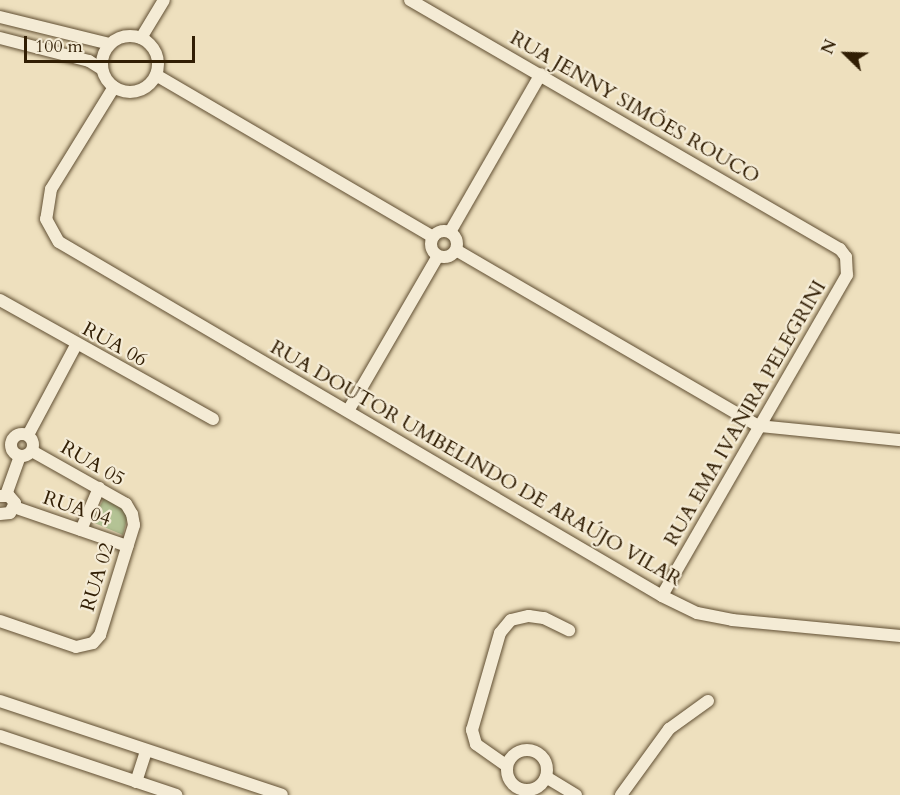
<!DOCTYPE html>
<html>
<head>
<meta charset="utf-8">
<style>
	body { margin:0 }
	#map { position:relative; width:900px; height:795px; overflow:hidden; background:#eee0be; font-family:Cardo,serif }
	div>[style] { position:absolute }
	.green>* { inset:0; background:#b4c395 }
	.roads { filter:drop-shadow(0 0 2px #604e32) drop-shadow(0 0 2px #604e32) }
	.street>* { height:12px; margin:-6px; padding:0 6px; transform-origin:6px; border-radius:6px; background:#f4ebd5 }
	.street>.ring { margin:-6px; padding:0; box-sizing:content-box; background:none; border:12px solid #f4ebd5; border-radius:50% }
	span { translate:-50% -50%; white-space:nowrap; text-align:center; line-height:1.15; -webkit-text-stroke:4.5px #f4ebd5; paint-order:stroke }
	.street-label { font-size:20px; color:#311e04 }
	.north { position:absolute; left:816px; top:24px; width:60px; height:60px; -webkit-text-stroke:4px #f4ebd5; paint-order:stroke; rotate:293deg; font-size:16px; font-weight:700; line-height:24px; text-align:center; color:#311e04 }
	.north::after { content:''; display:block; margin:auto; width:21px; height:27px; background:#311e04; clip-path:polygon(50% 0,100% 100%,50% 72%,0 100%) }
	.scale { position:absolute; left:24px; top:36px; width:171px; height:27px; box-sizing:border-box; border:3px solid #311e04; border-top:0; padding-left:8px; font-size:18px; line-height:21px; white-space:nowrap; color:#311e04; -webkit-text-stroke:4px #f4ebd5; paint-order:stroke }
</style>
</head>
<body>
<div id="map">
	<div class="green">
		<div style="clip-path:polygon(105px 496px,121px 506px,128px 515px,123px 535px,92px 522px)"></div>
	</div>
	<div class="roads">
		<div class="street">
			<div style="left:410px;top:0;width:497px;rotate:30.1deg"></div>
			<div style="left:840px;top:249px;width:10px;rotate:53deg"></div>
			<div style="left:846px;top:257px;width:18px;rotate:87deg"></div>
			<div style="left:847px;top:275px;width:370px;rotate:120deg"></div>
			<div style="left:0;top:17px;width:113px;rotate:13.8deg"></div>
			<div class="ring" style="left:102px;top:36px;width:44px;height:44px"></div>
			<div style="left:0;top:38px;width:92px;rotate:14.5deg"></div>
			<div style="left:89px;top:61px;width:15px;rotate:32deg"></div>
			<div style="left:141px;top:38px;width:44px;rotate:-58.8deg"></div>
			<div style="left:156px;top:75px;width:321px;rotate:30.3deg"></div>
			<div style="left:114px;top:87px;width:120px;rotate:121.7deg"></div>
			<div style="left:51px;top:189px;width:30px;rotate:99deg"></div>
			<div style="left:46px;top:219px;width:26px;rotate:61deg"></div>
			<div style="left:59px;top:242px;width:699px;rotate:30.42deg"></div>
			<div style="left:662px;top:596px;width:39px;rotate:26deg"></div>
			<div style="left:697px;top:613px;width:36px;rotate:11deg"></div>
			<div style="left:732px;top:620px;width:169px;rotate:5.4deg"></div>
			<div class="ring" style="left:431px;top:231px;width:14px;height:14px"></div>
			<div style="left:450px;top:232px;width:182px;rotate:-60.1deg"></div>
			<div style="left:456px;top:250px;width:350px;rotate:30.2deg"></div>
			<div style="left:759px;top:426px;width:142px;rotate:5.7deg"></div>
			<div style="left:0;top:300px;width:244px;rotate:29.2deg"></div>
			<div style="left:348px;top:411px;width:179px;rotate:-59.9deg"></div>
			<div class="ring" style="left:11px;top:434px;width:10px;height:10px"></div>
			<div style="left:28px;top:435px;width:102px;rotate:-61.9deg"></div>
			<div style="left:6px;top:495px;width:41px;rotate:-70.3deg"></div>
			<div style="left:0;top:496px;width:9px"></div>
			<div style="left:9px;top:496px;width:9px;rotate:49deg"></div>
			<div style="left:15px;top:503px;width:11px;rotate:117deg"></div>
			<div style="left:10px;top:513px;width:10px;rotate:174deg"></div>
			<div style="left:14px;top:507px;width:120px;rotate:19deg"></div>
			<div style="left:81px;top:530px;width:46px;rotate:-66.8deg"></div>
			<div style="left:0;top:621px;width:80px;rotate:18.9deg"></div>
			<div style="left:76px;top:647px;width:17px;rotate:-13deg"></div>
			<div style="left:93px;top:643px;width:11px;rotate:-49deg"></div>
			<div style="left:100px;top:635px;width:115px;rotate:-72.8deg"></div>
			<div style="left:134px;top:525px;width:11px;rotate:-100deg"></div>
			<div style="left:132px;top:514px;width:12px;rotate:-121deg"></div>
			<div style="left:126px;top:504px;width:108px;rotate:-150.6deg"></div>
			<div style="left:0;top:701px;width:297px;rotate:18.4deg"></div>
			<div style="left:0;top:736px;width:186px;rotate:18.5deg"></div>
			<div class="ring" style="left:507px;top:750px;width:28px;height:28px"></div>
			<div style="left:507px;top:766px;width:38px;rotate:-145deg"></div>
			<div style="left:476px;top:744px;width:15px;rotate:-106deg"></div>
			<div style="left:472px;top:730px;width:101px;rotate:-73.9deg"></div>
			<div style="left:500px;top:633px;width:17px;rotate:-50deg"></div>
			<div style="left:511px;top:620px;width:18px;rotate:-13deg"></div>
			<div style="left:529px;top:616px;width:15px;rotate:8deg"></div>
			<div style="left:544px;top:618px;width:28px;rotate:26deg"></div>
			<div style="left:546px;top:777px;width:35px;rotate:31deg"></div>
			<div style="left:136px;top:782px;width:33px;rotate:-72deg"></div>
			<div style="left:621px;top:795px;width:82px;rotate:-54deg"></div>
			<div style="left:669px;top:729px;width:48px;rotate:-35.7deg"></div>
		</div>
	</div>
	<div class="street-label">
		<span style="left:635px;top:107px;rotate:30deg">RUA JENNY SIMÕES ROUCO</span>
		<span style="left:115px;top:344px;rotate:29deg">RUA 06</span>
		<span style="left:745px;top:413px;rotate:-60deg">RUA EMA IVANIRA PELEGRINI</span>
		<span style="left:93px;top:463px;rotate:30deg">RUA 05</span>
		<span style="left:476px;top:463px;rotate:30deg">RUA DOUTOR UMBELINDO DE ARAÚJO VILAR</span>
		<span style="left:77px;top:508px;rotate:19deg">RUA 04</span>
		<span style="left:97px;top:577px;rotate:-73deg">RUA 02</span>
	</div>
	<div class="north">N</div>
	<div class="scale">100 m</div>
</div>
</body>
</html>
